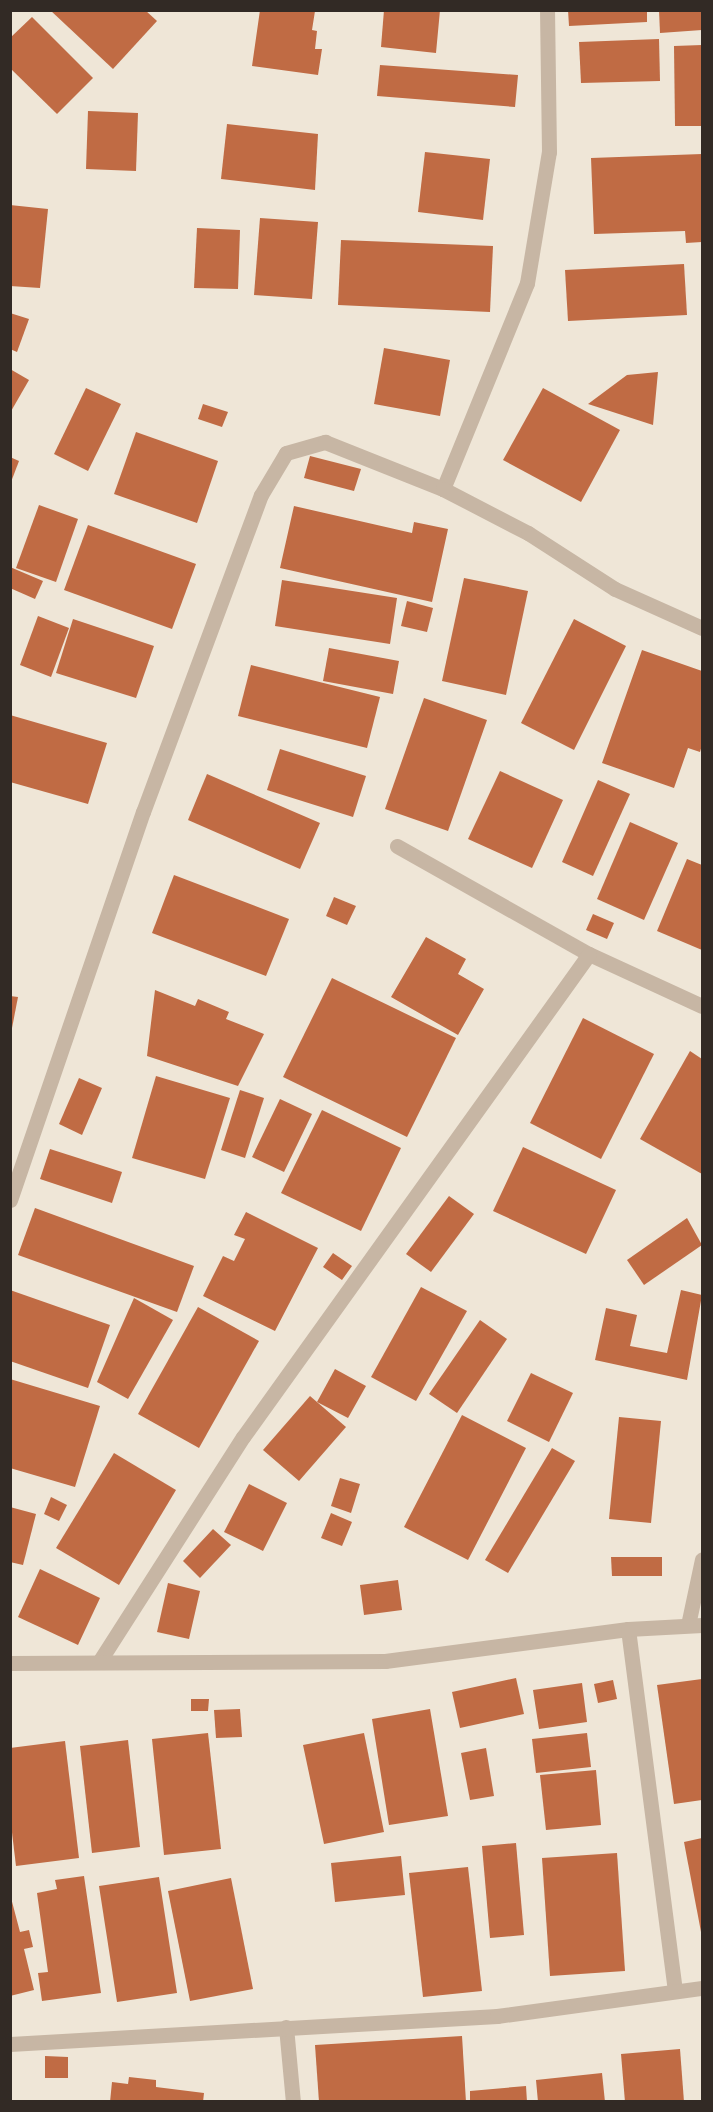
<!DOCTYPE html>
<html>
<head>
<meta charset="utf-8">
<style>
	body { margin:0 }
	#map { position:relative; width:713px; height:2112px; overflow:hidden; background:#efe6d7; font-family:"Varela Round",sans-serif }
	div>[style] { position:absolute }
	.building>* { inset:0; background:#c06b44 }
	.minor>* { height:15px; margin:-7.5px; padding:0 7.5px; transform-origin:7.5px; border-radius:7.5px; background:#c7b6a4 }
	.tertiary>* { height:15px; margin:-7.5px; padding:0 7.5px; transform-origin:7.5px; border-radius:7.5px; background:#c7b6a4 }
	span { translate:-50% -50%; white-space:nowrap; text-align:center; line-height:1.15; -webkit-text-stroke:6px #f8f0e3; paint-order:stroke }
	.frame { position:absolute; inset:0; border:12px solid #322a25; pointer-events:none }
</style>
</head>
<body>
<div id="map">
	<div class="building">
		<div style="clip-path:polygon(50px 10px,145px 10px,157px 21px,113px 69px)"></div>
		<div style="clip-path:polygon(260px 10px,315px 11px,312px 30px,317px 31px,315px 49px,322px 49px,318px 75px,252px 66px)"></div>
		<div style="clip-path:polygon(384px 10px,440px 10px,436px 53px,381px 47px)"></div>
		<div style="clip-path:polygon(568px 10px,647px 10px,647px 22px,569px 26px)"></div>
		<div style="clip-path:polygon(659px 10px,702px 10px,702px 30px,660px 33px)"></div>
		<div style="clip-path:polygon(32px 17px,93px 78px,57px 114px,10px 68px,10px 38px)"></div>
		<div style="clip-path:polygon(659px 39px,660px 81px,581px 83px,579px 42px)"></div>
		<div style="clip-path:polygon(702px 45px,702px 126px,675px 126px,674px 46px)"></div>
		<div style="clip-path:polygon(380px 65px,518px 75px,515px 107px,377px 96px)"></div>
		<div style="clip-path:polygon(88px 111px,138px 113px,136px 171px,86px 169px)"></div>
		<div style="clip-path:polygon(227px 124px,318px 134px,315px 190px,221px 179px)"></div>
		<div style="clip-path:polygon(425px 152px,490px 159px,483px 220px,418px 212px)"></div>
		<div style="clip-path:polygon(702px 154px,702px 242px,686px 243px,685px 231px,594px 234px,591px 158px)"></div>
		<div style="clip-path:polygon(10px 205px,48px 209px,40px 288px,10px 286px)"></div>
		<div style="clip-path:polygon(260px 218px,318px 222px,312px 299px,254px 295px)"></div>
		<div style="clip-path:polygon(197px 228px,240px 230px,238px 289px,194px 288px)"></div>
		<div style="clip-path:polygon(341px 240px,493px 246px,490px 312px,338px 305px)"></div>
		<div style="clip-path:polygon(684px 264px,687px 315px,568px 321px,565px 270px)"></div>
		<div style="clip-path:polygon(10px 313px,29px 319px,17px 352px,10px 349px)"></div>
		<div style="clip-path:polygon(384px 348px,450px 360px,440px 416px,374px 404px)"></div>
		<div style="clip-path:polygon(10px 369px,29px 380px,10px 413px)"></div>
		<div style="clip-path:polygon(658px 372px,653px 425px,588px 404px,627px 375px)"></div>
		<div style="clip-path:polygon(86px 388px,121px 404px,88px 471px,54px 454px)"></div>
		<div style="clip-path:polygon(543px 388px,620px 430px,581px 502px,503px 460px)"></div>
		<div style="clip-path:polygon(203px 404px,228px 412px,222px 427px,198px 419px)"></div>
		<div style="clip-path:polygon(136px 432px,218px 461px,197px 523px,114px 494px)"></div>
		<div style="clip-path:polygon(310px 456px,361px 469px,354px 491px,304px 478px)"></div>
		<div style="clip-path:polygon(10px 457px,19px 461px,11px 482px,10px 482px)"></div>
		<div style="clip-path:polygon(39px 505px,78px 519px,56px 582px,16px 568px)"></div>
		<div style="clip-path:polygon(294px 506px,412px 533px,414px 522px,448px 529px,432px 602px,280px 568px)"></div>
		<div style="clip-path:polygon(88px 525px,196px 564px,172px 629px,64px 590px)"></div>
		<div style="clip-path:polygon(10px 567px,43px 581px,35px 599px,10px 588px)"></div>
		<div style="clip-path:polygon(464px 578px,528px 591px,506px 695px,442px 681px)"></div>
		<div style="clip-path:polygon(282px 580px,397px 598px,390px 644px,275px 626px)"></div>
		<div style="clip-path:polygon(407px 601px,433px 608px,427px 632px,401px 626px)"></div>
		<div style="clip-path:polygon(38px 616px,69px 628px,51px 677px,20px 665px)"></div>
		<div style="clip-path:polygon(73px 619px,154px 646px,136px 698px,56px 673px)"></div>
		<div style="clip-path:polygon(574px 619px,626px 646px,574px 750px,521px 723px)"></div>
		<div style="clip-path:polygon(329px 648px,399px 661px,393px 694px,323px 681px)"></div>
		<div style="clip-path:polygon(642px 650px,702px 671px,702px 745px,700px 752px,688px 748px,674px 788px,602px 763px)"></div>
		<div style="clip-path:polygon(251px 665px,380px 697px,367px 748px,238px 716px)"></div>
		<div style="clip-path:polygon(424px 698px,487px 720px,448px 831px,385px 809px)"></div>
		<div style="clip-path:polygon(10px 715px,107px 743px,88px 804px,10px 782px)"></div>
		<div style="clip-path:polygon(280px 749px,366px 776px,353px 817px,267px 790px)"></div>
		<div style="clip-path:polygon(500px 771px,563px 800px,532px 868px,468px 839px)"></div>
		<div style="clip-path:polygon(207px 774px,320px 823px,300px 869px,188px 820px)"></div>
		<div style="clip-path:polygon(598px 780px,630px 794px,593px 876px,562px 862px)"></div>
		<div style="clip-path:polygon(630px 822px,678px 843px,644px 920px,597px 899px)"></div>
		<div style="clip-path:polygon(687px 859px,702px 865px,702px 950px,657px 931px)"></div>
		<div style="clip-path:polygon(174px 875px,289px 919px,266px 976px,152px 933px)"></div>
		<div style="clip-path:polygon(334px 897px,356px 906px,347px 925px,326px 916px)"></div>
		<div style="clip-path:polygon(593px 914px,614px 923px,607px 939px,586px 930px)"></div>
		<div style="clip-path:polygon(426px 937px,466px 959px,458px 974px,484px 989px,458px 1035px,391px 997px)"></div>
		<div style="clip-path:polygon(332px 978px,456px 1038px,407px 1137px,283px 1077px)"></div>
		<div style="clip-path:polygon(155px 990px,195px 1006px,198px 999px,229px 1012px,226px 1019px,264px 1034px,238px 1086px,147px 1056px)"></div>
		<div style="clip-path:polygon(10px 996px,18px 997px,12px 1028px,10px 1028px)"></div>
		<div style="clip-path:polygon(583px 1018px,654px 1054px,601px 1159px,530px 1123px)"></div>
		<div style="clip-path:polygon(690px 1051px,702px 1059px,702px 1174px,640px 1139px)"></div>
		<div style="clip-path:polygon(156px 1076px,230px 1098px,205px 1179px,132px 1158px)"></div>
		<div style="clip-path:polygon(79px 1078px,102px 1088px,82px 1135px,59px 1124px)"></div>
		<div style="clip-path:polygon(240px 1090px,264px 1098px,245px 1158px,221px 1150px)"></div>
		<div style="clip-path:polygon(280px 1099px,312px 1114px,284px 1172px,252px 1157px)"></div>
		<div style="clip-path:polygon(322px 1110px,401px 1148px,361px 1231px,281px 1193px)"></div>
		<div style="clip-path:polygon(523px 1147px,616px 1190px,586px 1254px,493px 1211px)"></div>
		<div style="clip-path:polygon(50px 1149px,122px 1172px,112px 1203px,40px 1179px)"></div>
		<div style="clip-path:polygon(449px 1196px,474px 1214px,431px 1272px,406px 1254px)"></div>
		<div style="clip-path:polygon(35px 1208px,194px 1266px,177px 1312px,18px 1255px)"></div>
		<div style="clip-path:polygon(246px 1212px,318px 1248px,275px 1331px,203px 1296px,223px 1256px,234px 1261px,245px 1239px,234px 1235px)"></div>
		<div style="clip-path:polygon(687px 1218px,702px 1245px,644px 1285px,627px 1260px)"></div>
		<div style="clip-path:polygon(333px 1253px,352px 1266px,342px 1280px,323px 1267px)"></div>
		<div style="clip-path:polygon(421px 1287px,467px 1311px,416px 1401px,371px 1377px)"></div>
		<div style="clip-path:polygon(10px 1290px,110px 1325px,88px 1388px,10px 1361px)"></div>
		<div style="clip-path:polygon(681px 1290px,702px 1295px,687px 1380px,595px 1360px,606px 1308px,637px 1315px,630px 1346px,667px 1353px)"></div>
		<div style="clip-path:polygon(134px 1298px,173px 1320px,128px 1399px,97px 1382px)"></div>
		<div style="clip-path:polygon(198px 1307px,259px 1341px,199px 1448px,138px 1414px)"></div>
		<div style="clip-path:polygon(480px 1320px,507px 1339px,457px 1413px,429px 1394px)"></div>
		<div style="clip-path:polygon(335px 1369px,366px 1386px,348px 1418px,317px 1402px)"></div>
		<div style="clip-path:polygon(531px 1373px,573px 1393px,549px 1442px,507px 1421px)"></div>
		<div style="clip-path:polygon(10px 1379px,100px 1406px,75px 1487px,10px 1468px)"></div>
		<div style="clip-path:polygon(310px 1396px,346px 1427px,299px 1481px,263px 1450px)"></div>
		<div style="clip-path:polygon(462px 1415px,526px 1448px,468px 1560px,404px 1527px)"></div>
		<div style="clip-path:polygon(619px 1417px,661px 1421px,651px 1523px,609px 1519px)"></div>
		<div style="clip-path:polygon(552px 1448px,575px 1461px,508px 1573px,485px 1560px)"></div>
		<div style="clip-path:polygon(114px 1453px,176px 1490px,119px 1585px,56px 1548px)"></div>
		<div style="clip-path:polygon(340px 1478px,360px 1484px,351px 1513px,331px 1506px)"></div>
		<div style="clip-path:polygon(249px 1484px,287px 1503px,263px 1551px,224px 1532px)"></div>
		<div style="clip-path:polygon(51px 1497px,67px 1505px,59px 1521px,44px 1514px)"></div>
		<div style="clip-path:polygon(10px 1507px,36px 1514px,23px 1565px,10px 1562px)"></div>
		<div style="clip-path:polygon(331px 1513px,352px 1522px,342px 1546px,321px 1538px)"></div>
		<div style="clip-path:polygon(213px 1529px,231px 1545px,200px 1578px,183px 1561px)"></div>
		<div style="clip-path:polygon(611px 1557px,662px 1557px,662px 1576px,612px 1576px)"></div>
		<div style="clip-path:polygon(40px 1569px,100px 1598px,78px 1645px,18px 1617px)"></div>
		<div style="clip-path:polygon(398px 1580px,402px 1610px,364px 1615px,360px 1585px)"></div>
		<div style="clip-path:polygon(168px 1583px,200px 1591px,189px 1639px,157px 1632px)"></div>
		<div style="clip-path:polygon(516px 1678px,524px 1714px,460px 1728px,452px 1692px)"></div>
		<div style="clip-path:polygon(702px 1679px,702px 1800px,674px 1804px,657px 1685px)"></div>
		<div style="clip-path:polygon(613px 1680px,617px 1699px,598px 1703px,594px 1684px)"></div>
		<div style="clip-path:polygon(582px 1683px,587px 1722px,539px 1729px,533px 1690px)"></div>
		<div style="clip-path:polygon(191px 1699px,209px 1699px,208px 1711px,191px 1711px)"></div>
		<div style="clip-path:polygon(240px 1709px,242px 1737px,216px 1738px,214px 1710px)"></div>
		<div style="clip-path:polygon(430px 1709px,448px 1816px,389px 1825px,372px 1719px)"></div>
		<div style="clip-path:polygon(208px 1733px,221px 1849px,164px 1855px,152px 1739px)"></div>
		<div style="clip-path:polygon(364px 1733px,384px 1832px,324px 1844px,303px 1745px)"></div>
		<div style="clip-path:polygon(587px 1733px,591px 1767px,536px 1773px,532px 1739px)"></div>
		<div style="clip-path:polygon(128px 1740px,140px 1847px,92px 1853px,80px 1746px)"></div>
		<div style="clip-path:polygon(65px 1741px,79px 1858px,16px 1866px,10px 1816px,10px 1748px)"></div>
		<div style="clip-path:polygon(486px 1748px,494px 1796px,470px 1800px,461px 1753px)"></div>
		<div style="clip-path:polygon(596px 1770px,601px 1825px,546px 1830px,540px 1775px)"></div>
		<div style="clip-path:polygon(702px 1838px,702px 1932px,701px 1932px,684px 1842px)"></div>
		<div style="clip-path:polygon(516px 1843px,524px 1935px,490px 1938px,482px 1846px)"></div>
		<div style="clip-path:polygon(617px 1853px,625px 1971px,550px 1976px,542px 1858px)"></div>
		<div style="clip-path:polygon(401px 1856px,405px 1895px,335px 1902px,331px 1863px)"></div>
		<div style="clip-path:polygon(468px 1867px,482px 1991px,423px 1997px,409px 1873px)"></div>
		<div style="clip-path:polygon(84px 1876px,101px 1993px,42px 2001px,38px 1973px,48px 1972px,37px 1893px,57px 1889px,55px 1880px)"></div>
		<div style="clip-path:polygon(159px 1877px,177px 1993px,117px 2002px,99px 1886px)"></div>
		<div style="clip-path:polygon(231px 1878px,253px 1989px,190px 2001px,168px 1891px)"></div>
		<div style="clip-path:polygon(10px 1894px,20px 1932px,29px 1930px,33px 1947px,24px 1949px,34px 1990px,10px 1996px)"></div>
		<div style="clip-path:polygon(462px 2036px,466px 2102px,319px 2102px,315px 2045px)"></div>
		<div style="clip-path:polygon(680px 2049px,684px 2102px,625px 2102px,621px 2054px)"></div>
		<div style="clip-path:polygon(45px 2056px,68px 2057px,68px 2078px,45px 2078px)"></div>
		<div style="clip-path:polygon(602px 2073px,605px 2102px,538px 2102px,536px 2080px)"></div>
		<div style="clip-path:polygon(129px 2077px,156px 2080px,156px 2087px,204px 2093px,203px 2102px,110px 2102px,112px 2082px,128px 2084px)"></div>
		<div style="clip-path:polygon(526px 2086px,527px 2102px,470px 2102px,470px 2091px)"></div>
	</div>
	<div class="minor">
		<div style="left:443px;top:489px;width:222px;rotate:-67.8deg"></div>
		<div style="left:527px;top:283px;width:133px;rotate:-80.5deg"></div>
		<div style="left:549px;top:152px;width:142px;rotate:-90.8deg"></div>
		<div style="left:397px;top:846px;width:220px;rotate:29.4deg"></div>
		<div style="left:589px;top:954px;width:124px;rotate:24.7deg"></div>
		<div style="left:10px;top:1200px;width:410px;rotate:-71.1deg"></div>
		<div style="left:143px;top:812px;width:338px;rotate:-69.6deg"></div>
		<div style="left:261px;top:495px;width:49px;rotate:-59.2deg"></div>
		<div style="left:286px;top:453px;width:41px;rotate:-15.8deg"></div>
		<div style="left:325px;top:442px;width:127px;rotate:21.7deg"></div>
		<div style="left:443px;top:489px;width:96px;rotate:27.4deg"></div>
		<div style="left:528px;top:533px;width:103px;rotate:32.8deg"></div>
		<div style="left:615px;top:589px;width:95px;rotate:24.1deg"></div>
		<div style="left:688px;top:1625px;width:67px;rotate:-78deg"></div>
		<div style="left:628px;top:1629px;width:365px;rotate:82.6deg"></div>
		<div style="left:99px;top:1662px;width:267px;rotate:-57.4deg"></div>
		<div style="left:243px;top:1437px;width:594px;rotate:-54.38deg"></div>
		<div style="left:286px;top:2027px;width:75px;rotate:84.7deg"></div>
		<div style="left:10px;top:2044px;width:488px;rotate:-3.3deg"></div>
		<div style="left:497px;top:2016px;width:207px;rotate:-7.8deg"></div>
	</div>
	<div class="tertiary">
		<div style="left:10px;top:1663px;width:375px;rotate:-0.3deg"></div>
		<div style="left:385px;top:1661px;width:245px;rotate:-7.5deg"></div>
		<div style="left:628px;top:1629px;width:74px;rotate:-3.1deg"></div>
	</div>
	<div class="frame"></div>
</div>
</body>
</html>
